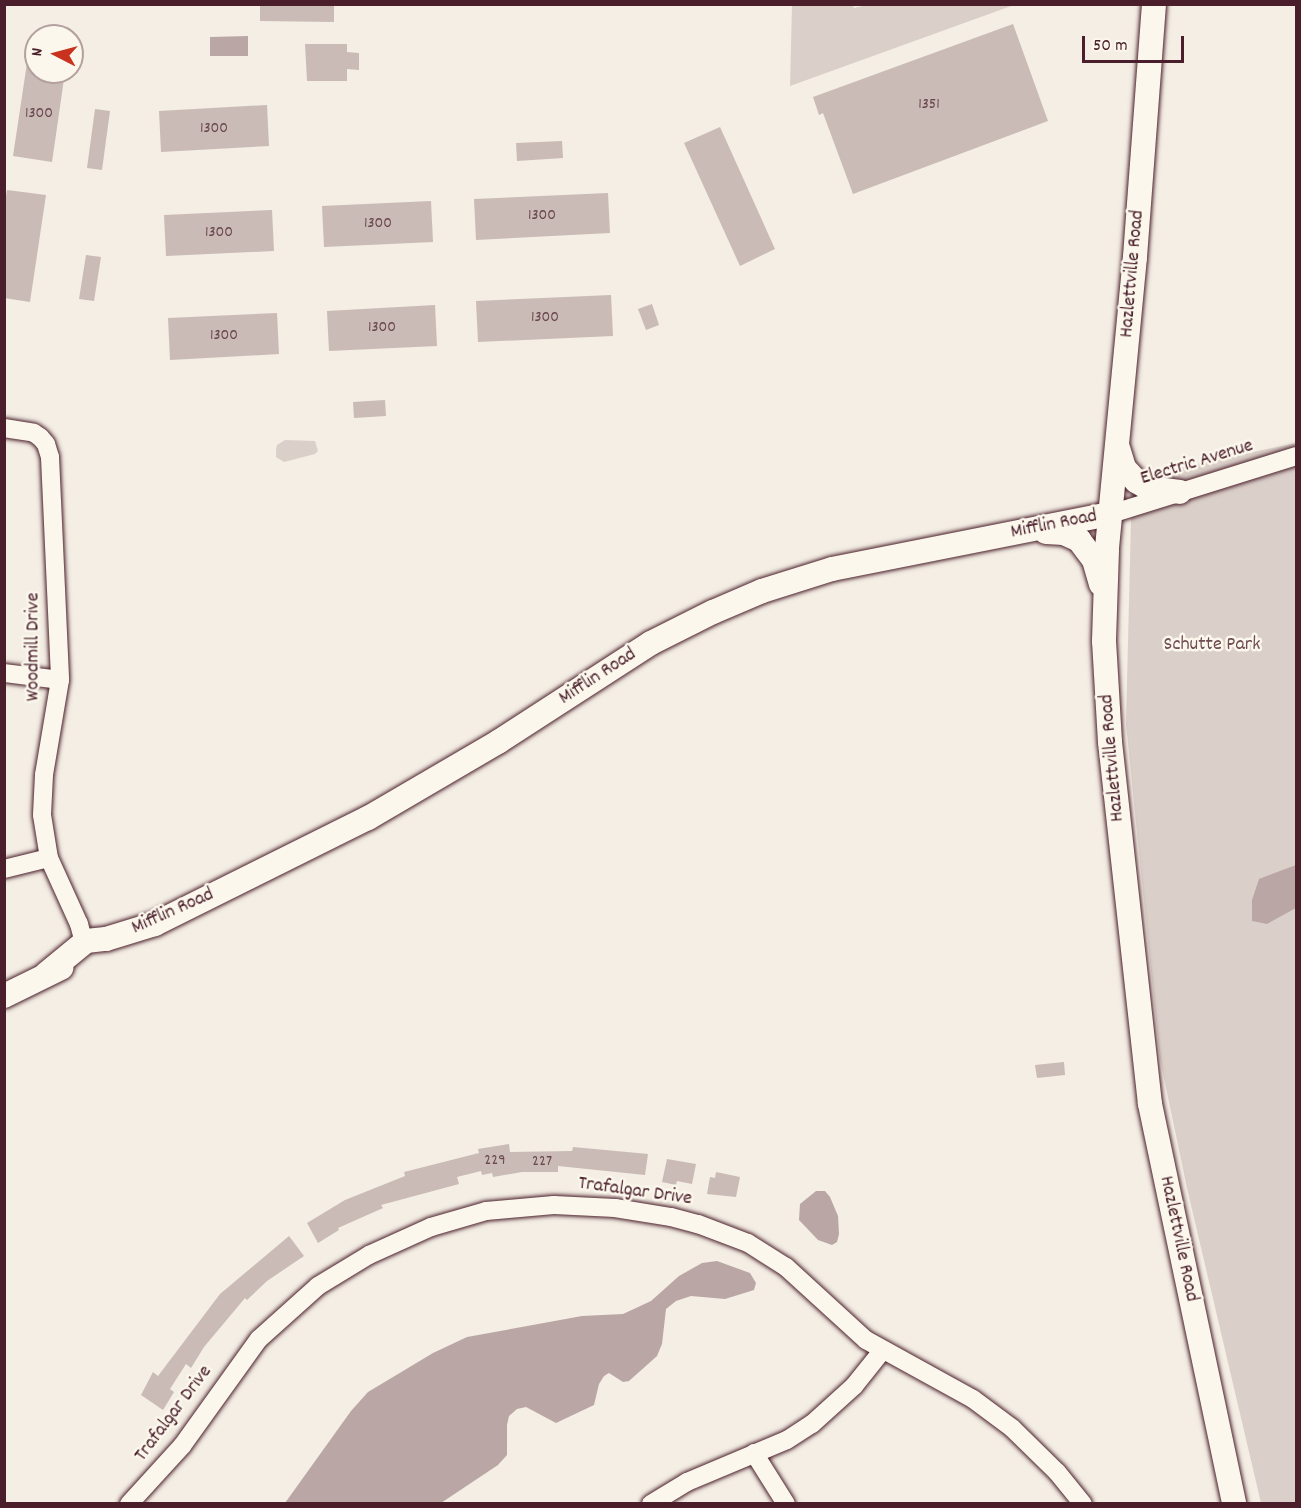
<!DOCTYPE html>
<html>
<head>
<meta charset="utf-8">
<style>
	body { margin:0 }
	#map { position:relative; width:1301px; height:1508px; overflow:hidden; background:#f4eee4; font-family:Dekko,sans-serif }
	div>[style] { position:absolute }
	.green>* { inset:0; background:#dbd0c9 }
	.water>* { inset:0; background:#baa7a5 }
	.building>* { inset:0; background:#cabbb6 }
	.roads { filter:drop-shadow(0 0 2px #4a1f2b) drop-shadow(0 0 2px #4a1f2b) }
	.minor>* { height:18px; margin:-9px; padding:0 9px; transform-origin:9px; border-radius:9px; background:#fbf7ec }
	.major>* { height:24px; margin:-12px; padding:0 12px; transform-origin:12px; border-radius:12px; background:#fbf7ec }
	span { translate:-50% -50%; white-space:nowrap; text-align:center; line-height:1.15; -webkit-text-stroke:5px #fbf7ec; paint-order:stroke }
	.number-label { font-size:16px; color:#6a464e }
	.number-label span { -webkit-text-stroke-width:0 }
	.street-label { font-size:20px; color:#4a1f2b }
	.park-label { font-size:20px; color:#6e4b52 }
	.frame { position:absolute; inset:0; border:6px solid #4a1f2b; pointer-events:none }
	.north { position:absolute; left:24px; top:24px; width:60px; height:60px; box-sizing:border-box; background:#fbf7ec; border:2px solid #b4a19f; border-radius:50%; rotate:276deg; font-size:16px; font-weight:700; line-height:24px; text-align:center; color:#4a1f2b }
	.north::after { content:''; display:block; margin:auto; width:21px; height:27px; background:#c8321e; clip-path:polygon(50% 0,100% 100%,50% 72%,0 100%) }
	.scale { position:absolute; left:1082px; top:36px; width:102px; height:27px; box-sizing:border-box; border:3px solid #4a1f2b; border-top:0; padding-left:8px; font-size:18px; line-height:21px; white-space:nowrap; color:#4a1f2b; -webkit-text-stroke:4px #fbf7ec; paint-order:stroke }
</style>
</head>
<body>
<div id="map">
	<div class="green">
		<div style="clip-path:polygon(867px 5px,867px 4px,1014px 5px,790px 86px,792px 5px,853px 5px,854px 8px)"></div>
		<div style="clip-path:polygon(285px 440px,315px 441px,318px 451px,315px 454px,284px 462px,276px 457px,276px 450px,277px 445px)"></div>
		<div style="clip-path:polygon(1296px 443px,1296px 1503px,1261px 1503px,1187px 1188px,1160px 1059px,1126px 724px,1132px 478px)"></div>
	</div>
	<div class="water">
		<div style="clip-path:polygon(248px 36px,248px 56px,210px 56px,210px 37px)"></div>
		<div style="clip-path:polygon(1296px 865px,1296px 908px,1267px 924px,1252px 921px,1252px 900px,1259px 879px)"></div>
		<div style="clip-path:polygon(816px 1191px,825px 1191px,830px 1197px,838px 1216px,839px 1234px,837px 1242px,832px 1245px,818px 1240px,799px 1220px,800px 1204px)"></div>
		<div style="clip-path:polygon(717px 1261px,750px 1273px,756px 1283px,754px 1290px,725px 1299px,691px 1296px,676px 1301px,666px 1309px,662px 1344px,657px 1356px,629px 1381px,623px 1382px,609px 1373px,604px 1376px,599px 1384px,594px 1405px,556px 1423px,526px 1407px,517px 1409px,509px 1416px,507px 1425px,507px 1455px,498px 1465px,441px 1503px,285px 1503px,351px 1411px,368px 1392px,433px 1353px,467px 1337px,582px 1316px,623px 1314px,651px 1301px,679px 1276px,702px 1263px)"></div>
	</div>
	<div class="building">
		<div style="clip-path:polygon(260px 4px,334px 4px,334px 22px,260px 21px)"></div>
		<div style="clip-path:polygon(1013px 24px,1048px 121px,853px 194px,823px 113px,819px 115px,813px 97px)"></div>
		<div style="clip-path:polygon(30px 43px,36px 44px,36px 72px,65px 72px,52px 162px,13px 156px)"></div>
		<div style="clip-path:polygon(305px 44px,347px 44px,347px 52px,359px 53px,359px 70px,347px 69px,347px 81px,307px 81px)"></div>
		<div style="clip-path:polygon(267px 105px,269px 146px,161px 152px,159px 111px)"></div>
		<div style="clip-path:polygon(95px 109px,110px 111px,102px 170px,87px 168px)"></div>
		<div style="clip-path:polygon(720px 127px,775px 249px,740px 266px,684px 143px)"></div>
		<div style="clip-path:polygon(562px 141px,563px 158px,517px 161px,516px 143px)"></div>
		<div style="clip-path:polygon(7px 190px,46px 195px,30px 302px,4px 298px,4px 210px)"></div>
		<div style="clip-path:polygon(608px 193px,610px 233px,476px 240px,474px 199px)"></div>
		<div style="clip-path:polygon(431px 201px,433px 242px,324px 247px,322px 206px)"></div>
		<div style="clip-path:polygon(272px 210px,274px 251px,166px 256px,164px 215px)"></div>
		<div style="clip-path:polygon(86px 255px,101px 257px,94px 301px,79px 299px)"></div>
		<div style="clip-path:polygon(611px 295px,613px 336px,478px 342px,476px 301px)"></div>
		<div style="clip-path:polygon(652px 304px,659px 325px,646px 330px,638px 309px)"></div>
		<div style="clip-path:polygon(435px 305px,437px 346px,329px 351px,327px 311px)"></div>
		<div style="clip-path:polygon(277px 313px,279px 354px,170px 360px,168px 318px)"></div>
		<div style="clip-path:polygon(385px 400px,386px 416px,354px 418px,353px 402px)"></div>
		<div style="clip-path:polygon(1064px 1062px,1065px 1075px,1037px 1078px,1035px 1065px)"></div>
		<div style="clip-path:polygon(509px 1144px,510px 1152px,572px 1151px,573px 1147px,648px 1154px,645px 1175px,558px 1166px,558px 1172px,522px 1172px,493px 1177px,492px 1173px,482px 1175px,481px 1171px,457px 1177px,459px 1184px,381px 1205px,383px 1208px,338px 1228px,339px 1230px,318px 1243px,307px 1223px,345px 1200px,405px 1176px,404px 1172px,479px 1153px,478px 1149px)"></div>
		<div style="clip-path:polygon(667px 1159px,696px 1164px,692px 1184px,677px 1181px,676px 1185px,662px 1182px)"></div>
		<div style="clip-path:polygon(716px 1172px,740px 1177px,736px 1197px,707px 1194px,710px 1177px,715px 1178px)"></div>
		<div style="clip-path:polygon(289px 1236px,304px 1256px,267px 1281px,247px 1300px,245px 1298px,204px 1347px,191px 1368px,186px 1364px,170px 1389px,174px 1392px,163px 1410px,141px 1395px,153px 1372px,158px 1376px,220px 1294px)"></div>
	</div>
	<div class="roads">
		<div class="minor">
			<div style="left:4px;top:428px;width:30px;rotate:9deg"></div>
			<div style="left:34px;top:433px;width:7px;rotate:34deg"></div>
			<div style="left:40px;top:437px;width:9px;rotate:49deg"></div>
			<div style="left:46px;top:444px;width:14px;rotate:73deg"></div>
			<div style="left:50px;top:457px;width:223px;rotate:87.4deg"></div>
			<div style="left:60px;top:680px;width:96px;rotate:99.6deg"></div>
			<div style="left:44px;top:775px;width:40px;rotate:92.9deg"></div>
			<div style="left:42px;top:815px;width:44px;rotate:80.8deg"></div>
			<div style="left:49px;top:858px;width:72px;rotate:65.6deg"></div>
			<div style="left:79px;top:924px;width:20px;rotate:75deg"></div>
			<div style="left:1111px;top:514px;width:194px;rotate:-17.4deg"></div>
			<div style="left:4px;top:673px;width:56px;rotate:7.1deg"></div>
			<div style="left:4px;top:869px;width:46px;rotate:-13.7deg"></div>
			<div style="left:754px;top:1453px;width:60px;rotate:57.9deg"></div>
			<div style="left:129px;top:1504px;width:79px;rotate:-47.6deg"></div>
			<div style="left:182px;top:1446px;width:132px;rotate:-54.3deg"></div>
			<div style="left:259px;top:1339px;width:79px;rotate:-41.9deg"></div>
			<div style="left:318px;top:1286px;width:60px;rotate:-31.3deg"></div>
			<div style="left:369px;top:1255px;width:68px;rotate:-24.3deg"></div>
			<div style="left:431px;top:1227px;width:57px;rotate:-16.2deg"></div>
			<div style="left:486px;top:1211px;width:68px;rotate:-5deg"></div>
			<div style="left:554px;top:1205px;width:61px;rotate:2.8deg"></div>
			<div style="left:615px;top:1208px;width:57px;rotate:9.1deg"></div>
			<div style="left:671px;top:1217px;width:28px;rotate:15deg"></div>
			<div style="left:698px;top:1224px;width:53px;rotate:20.8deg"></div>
			<div style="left:748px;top:1243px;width:45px;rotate:32.3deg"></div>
			<div style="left:786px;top:1267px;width:108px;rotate:42.4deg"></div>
			<div style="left:866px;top:1340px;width:122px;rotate:28.9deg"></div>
			<div style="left:973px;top:1399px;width:49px;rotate:36.6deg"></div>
			<div style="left:1012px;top:1428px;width:63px;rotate:44.4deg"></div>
			<div style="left:1057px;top:1472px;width:41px;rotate:50.9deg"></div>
			<div style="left:651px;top:1504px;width:42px;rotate:-31.4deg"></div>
			<div style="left:687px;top:1482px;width:108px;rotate:-22.8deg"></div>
			<div style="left:787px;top:1440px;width:30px;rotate:-33deg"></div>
			<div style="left:812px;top:1424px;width:57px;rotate:-42.1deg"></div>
			<div style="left:854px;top:1386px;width:45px;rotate:-51.3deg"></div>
		</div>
		<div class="major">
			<div style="left:1154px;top:4px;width:254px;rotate:94.3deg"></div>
			<div style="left:1135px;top:257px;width:294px;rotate:95.5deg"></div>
			<div style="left:1107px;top:550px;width:91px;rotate:91.9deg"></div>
			<div style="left:1104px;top:641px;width:101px;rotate:86.6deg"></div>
			<div style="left:1110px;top:742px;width:364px;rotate:83.7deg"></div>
			<div style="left:1150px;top:1104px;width:409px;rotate:78.1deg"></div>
			<div style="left:1118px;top:448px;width:21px;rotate:73deg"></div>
			<div style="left:1124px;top:468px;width:18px;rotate:47deg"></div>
			<div style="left:1136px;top:481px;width:14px;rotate:30deg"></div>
			<div style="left:1148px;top:488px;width:32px;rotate:7deg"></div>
			<div style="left:1046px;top:532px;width:18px;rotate:3deg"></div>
			<div style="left:1064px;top:533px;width:17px;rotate:25deg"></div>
			<div style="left:1079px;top:540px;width:25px;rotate:53deg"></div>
			<div style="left:1094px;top:560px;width:25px;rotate:74deg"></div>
			<div style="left:46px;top:974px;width:52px;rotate:-39.5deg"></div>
			<div style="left:86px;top:941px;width:20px;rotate:-6deg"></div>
			<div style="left:106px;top:939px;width:51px;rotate:-17deg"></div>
			<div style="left:155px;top:924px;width:238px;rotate:-26.5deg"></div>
			<div style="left:368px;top:818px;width:151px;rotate:-30.3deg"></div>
			<div style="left:498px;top:742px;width:182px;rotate:-32.9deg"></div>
			<div style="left:651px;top:643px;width:69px;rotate:-26.6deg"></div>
			<div style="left:713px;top:612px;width:53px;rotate:-23.2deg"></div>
			<div style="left:762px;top:591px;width:73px;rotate:-17.4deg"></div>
			<div style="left:832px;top:569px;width:284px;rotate:-11.2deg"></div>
			<div style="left:4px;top:996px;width:64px;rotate:-26.2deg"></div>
		</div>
	</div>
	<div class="number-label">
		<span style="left:929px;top:105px">1351</span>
		<span style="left:39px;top:114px">1300</span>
		<span style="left:214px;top:129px">1300</span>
		<span style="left:542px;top:216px">1300</span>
		<span style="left:378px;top:224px">1300</span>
		<span style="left:219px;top:233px">1300</span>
		<span style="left:545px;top:318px">1300</span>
		<span style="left:382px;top:328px">1300</span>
		<span style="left:224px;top:336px">1300</span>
		<span style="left:495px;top:1161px">229</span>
		<span style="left:542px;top:1162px">227</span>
	</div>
	<div class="street-label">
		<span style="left:1133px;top:274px;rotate:-85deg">Hazlettville Road</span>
		<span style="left:1197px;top:463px;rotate:-17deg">Electric Avenue</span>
		<span style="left:1054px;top:525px;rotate:-11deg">Mifflin Road</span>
		<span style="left:34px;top:647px;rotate:-90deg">Woodmill Drive</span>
		<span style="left:598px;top:677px;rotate:-33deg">Mifflin Road</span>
		<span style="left:1113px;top:758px;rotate:-95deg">Hazlettville Road</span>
		<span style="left:173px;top:912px;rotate:-24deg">Mifflin Road</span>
		<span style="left:635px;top:1192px;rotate:8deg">Trafalgar Drive</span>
		<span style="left:1178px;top:1239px;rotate:78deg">Hazlettville Road</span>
		<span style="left:174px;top:1414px;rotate:-53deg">Trafalgar Drive</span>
	</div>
	<div class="park-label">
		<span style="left:1212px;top:645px">Schutte Park</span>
	</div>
	<div class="frame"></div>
	<div class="north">N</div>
	<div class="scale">50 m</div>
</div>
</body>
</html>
